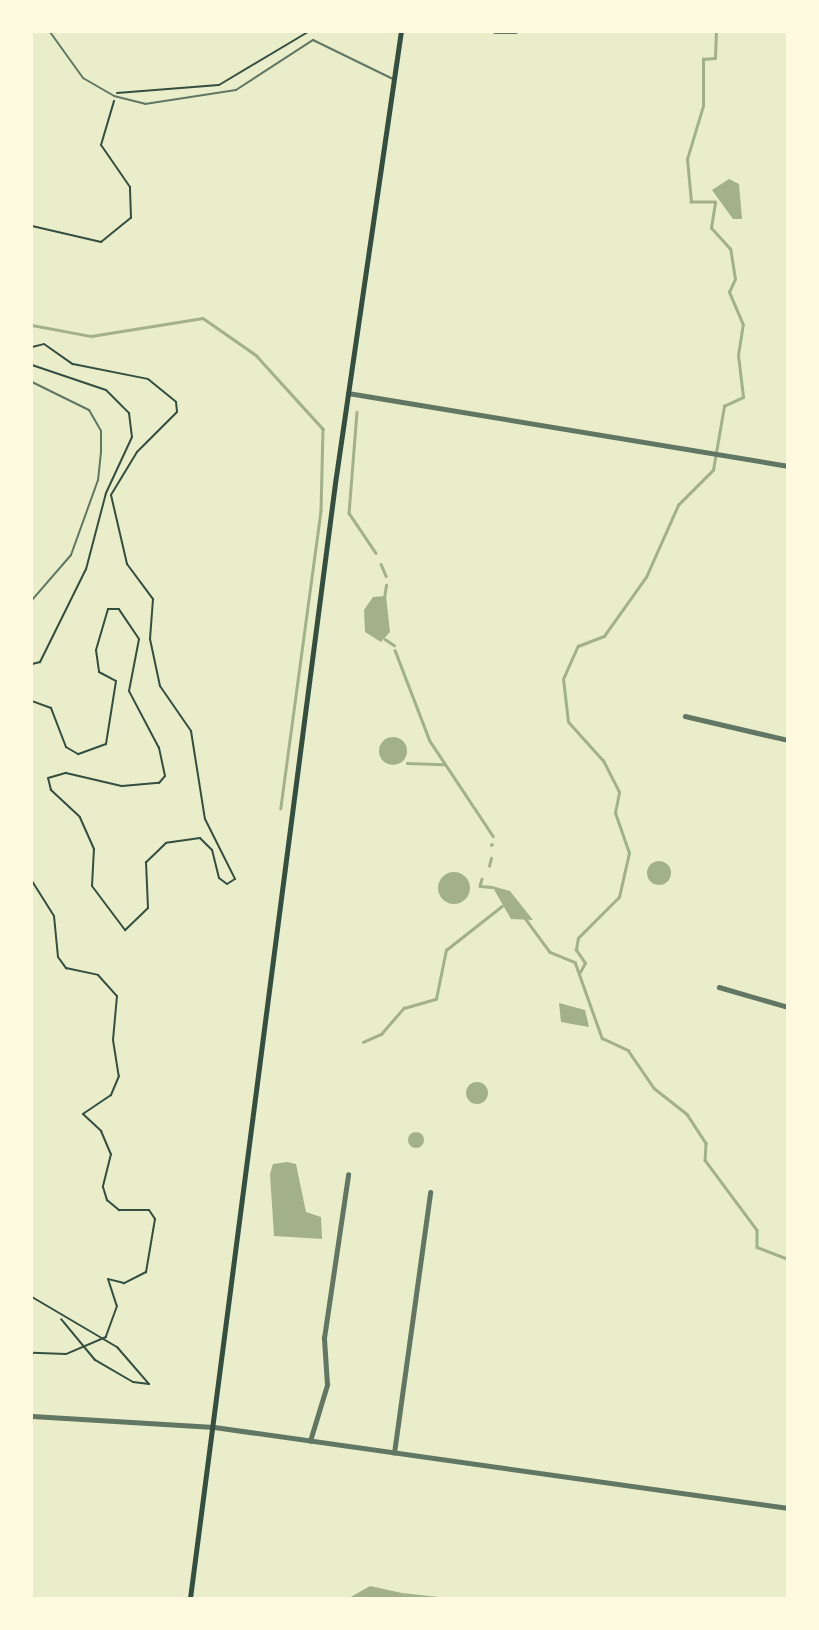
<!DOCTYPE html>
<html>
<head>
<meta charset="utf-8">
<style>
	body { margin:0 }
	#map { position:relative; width:819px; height:1630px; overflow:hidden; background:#e9edc9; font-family:"Roboto Condensed",sans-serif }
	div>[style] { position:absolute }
	.water>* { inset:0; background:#a3b18a }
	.round { border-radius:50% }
	.stream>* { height:2.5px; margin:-1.25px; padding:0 1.25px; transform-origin:1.25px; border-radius:1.25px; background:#a3b18a }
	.path>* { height:2px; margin:-1px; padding:0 1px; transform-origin:1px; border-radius:1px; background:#344e41 }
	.service>* { height:2px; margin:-1px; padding:0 1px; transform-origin:1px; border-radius:1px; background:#617663 }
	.minor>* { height:4.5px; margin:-2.25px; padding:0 2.25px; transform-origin:2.25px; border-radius:2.25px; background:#617663 }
	.tertiary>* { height:5px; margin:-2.5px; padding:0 2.5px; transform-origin:2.5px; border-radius:2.5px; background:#617663 }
	.secondary>* { height:5px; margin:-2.5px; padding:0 2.5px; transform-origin:2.5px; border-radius:2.5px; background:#344e41 }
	span { translate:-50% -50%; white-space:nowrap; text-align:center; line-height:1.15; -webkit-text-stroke:7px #fefae0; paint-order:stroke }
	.frame { position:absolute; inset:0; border:33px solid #fefae0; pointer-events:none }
</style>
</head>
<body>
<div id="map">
	<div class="water">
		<div style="clip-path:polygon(729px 179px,739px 184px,742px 219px,733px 219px,712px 190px)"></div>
		<div style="clip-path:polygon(386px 596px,390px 632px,381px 642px,365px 632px,364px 610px,373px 597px)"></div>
		<div class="round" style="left:379px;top:737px;width:28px;height:28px"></div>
		<div class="round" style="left:647px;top:861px;width:24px;height:24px"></div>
		<div class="round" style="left:438px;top:872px;width:32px;height:32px"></div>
		<div style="clip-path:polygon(492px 886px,510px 891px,533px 920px,511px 919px)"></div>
		<div style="clip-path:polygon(559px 1003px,585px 1010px,589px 1027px,561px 1022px)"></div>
		<div class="round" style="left:466px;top:1082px;width:22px;height:22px"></div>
		<div class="round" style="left:408px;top:1132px;width:16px;height:16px"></div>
		<div style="clip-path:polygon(287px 1162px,296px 1164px,306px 1212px,321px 1217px,322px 1239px,274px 1236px,270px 1174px,273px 1164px)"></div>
		<div style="clip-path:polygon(370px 1586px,402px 1593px,448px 1598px,349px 1598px)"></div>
	</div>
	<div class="stream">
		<div style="left:32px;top:325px;width:60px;rotate:10.6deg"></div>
		<div style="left:91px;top:336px;width:113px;rotate:-9.1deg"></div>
		<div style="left:203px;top:318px;width:65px;rotate:34.9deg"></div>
		<div style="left:256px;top:355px;width:100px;rotate:47.8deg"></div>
		<div style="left:323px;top:429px;width:82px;rotate:91.4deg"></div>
		<div style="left:321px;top:511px;width:300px;rotate:97.7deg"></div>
		<div style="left:357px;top:412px;width:101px;rotate:94.5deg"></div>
		<div style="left:349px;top:513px;width:48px;rotate:56deg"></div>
		<div style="left:381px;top:564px;width:13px;rotate:67deg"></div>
		<div style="left:384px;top:598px;width:13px;rotate:-81deg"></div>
		<div style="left:385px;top:639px;width:11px;rotate:34deg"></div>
		<div style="left:395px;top:650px;width:97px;rotate:69deg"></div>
		<div style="left:430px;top:741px;width:114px;rotate:56.4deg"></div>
		<div style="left:407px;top:763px;width:36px;rotate:2deg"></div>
		<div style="left:491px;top:845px;width:1px;rotate:-45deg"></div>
		<div style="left:489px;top:866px;width:8px;rotate:-76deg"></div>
		<div style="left:482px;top:879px;width:7px;rotate:106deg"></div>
		<div style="left:480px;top:886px;width:12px;rotate:5deg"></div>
		<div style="left:525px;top:918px;width:42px;rotate:53.7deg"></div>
		<div style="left:550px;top:952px;width:27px;rotate:22deg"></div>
		<div style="left:575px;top:962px;width:81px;rotate:70.4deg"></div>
		<div style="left:602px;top:1038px;width:29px;rotate:25deg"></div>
		<div style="left:628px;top:1050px;width:46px;rotate:55.6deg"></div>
		<div style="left:654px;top:1088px;width:42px;rotate:38.2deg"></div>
		<div style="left:687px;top:1114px;width:35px;rotate:57deg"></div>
		<div style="left:706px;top:1143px;width:17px;rotate:93deg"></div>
		<div style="left:705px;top:1160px;width:87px;rotate:53.4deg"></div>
		<div style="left:757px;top:1230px;width:17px;rotate:90deg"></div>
		<div style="left:757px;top:1247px;width:33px;rotate:21deg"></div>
		<div style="left:580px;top:972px;width:10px;rotate:-61deg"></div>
		<div style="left:585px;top:963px;width:16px;rotate:-125deg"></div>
		<div style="left:576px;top:950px;width:12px;rotate:-81deg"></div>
		<div style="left:578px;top:938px;width:58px;rotate:-45deg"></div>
		<div style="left:619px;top:897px;width:45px;rotate:-77.2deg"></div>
		<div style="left:629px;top:853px;width:42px;rotate:-109.3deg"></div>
		<div style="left:615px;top:813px;width:21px;rotate:-79deg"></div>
		<div style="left:619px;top:792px;width:35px;rotate:-117deg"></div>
		<div style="left:603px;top:761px;width:52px;rotate:-131.9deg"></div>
		<div style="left:568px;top:722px;width:43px;rotate:-96.6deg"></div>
		<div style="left:563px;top:679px;width:36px;rotate:-66deg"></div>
		<div style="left:578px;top:646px;width:28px;rotate:-21deg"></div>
		<div style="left:604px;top:636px;width:72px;rotate:-54.6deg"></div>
		<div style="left:646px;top:577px;width:79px;rotate:-66deg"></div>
		<div style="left:678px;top:505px;width:49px;rotate:-45deg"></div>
		<div style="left:713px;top:470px;width:65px;rotate:-80.2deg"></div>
		<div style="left:724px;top:406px;width:21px;rotate:-25deg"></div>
		<div style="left:743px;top:397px;width:42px;rotate:-96.8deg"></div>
		<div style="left:738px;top:355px;width:30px;rotate:-81deg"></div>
		<div style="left:743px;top:325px;width:36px;rotate:-113deg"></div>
		<div style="left:729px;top:292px;width:14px;rotate:-65deg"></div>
		<div style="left:735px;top:279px;width:30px;rotate:-99deg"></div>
		<div style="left:730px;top:249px;width:28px;rotate:-132deg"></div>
		<div style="left:711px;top:228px;width:26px;rotate:-81deg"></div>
		<div style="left:715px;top:202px;width:24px;rotate:180deg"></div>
		<div style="left:691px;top:202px;width:43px;rotate:-95.3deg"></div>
		<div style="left:687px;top:159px;width:55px;rotate:-73.2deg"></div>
		<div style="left:703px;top:106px;width:47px;rotate:-90deg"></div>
		<div style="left:703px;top:59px;width:12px;rotate:-5deg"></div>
		<div style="left:715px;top:58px;width:26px;rotate:-88deg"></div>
		<div style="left:363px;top:1042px;width:20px;rotate:-24deg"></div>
		<div style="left:381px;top:1034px;width:35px;rotate:-49deg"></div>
		<div style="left:404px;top:1008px;width:33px;rotate:-16deg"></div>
		<div style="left:436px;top:999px;width:50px;rotate:-78.5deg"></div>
		<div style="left:446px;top:950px;width:71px;rotate:-38.2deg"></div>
	</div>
	<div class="path">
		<div style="left:117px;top:93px;width:102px;rotate:-4.5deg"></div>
		<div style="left:219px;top:85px;width:104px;rotate:-30.8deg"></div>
		<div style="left:32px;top:226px;width:71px;rotate:13.1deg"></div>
		<div style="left:101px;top:242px;width:38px;rotate:-39deg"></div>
		<div style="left:131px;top:218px;width:31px;rotate:-92deg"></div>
		<div style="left:130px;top:187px;width:51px;rotate:-124.6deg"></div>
		<div style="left:101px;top:145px;width:46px;rotate:-73.5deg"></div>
		<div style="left:32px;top:347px;width:12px;rotate:-14deg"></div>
		<div style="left:44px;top:344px;width:35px;rotate:35deg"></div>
		<div style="left:73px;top:364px;width:76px;rotate:11.3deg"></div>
		<div style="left:148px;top:379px;width:36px;rotate:39deg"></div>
		<div style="left:176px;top:402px;width:10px;rotate:84deg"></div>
		<div style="left:177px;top:412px;width:57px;rotate:135deg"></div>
		<div style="left:137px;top:452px;width:50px;rotate:121.2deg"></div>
		<div style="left:111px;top:495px;width:71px;rotate:76.9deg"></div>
		<div style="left:127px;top:564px;width:44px;rotate:53.4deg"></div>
		<div style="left:153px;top:599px;width:40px;rotate:94.3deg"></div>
		<div style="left:150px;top:639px;width:48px;rotate:78deg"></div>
		<div style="left:160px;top:686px;width:55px;rotate:55.4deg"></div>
		<div style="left:191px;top:731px;width:89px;rotate:81deg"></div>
		<div style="left:205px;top:819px;width:67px;rotate:63.4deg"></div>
		<div style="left:235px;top:879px;width:9px;rotate:148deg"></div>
		<div style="left:227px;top:884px;width:10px;rotate:-143deg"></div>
		<div style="left:219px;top:878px;width:29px;rotate:-104deg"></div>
		<div style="left:212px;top:850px;width:17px;rotate:-135deg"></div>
		<div style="left:200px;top:838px;width:34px;rotate:172deg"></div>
		<div style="left:166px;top:843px;width:28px;rotate:136deg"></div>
		<div style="left:146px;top:862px;width:46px;rotate:87.5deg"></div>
		<div style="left:148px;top:908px;width:32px;rotate:136deg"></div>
		<div style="left:125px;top:930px;width:55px;rotate:-126.9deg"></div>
		<div style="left:92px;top:886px;width:37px;rotate:-87deg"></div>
		<div style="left:94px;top:849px;width:35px;rotate:-114deg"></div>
		<div style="left:80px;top:817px;width:40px;rotate:-137deg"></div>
		<div style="left:51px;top:790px;width:12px;rotate:-104deg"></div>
		<div style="left:48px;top:778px;width:19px;rotate:-16deg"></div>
		<div style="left:66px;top:773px;width:57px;rotate:13.1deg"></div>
		<div style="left:122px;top:786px;width:37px;rotate:-5deg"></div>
		<div style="left:159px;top:783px;width:9px;rotate:-49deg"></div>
		<div style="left:165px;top:776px;width:29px;rotate:-102deg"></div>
		<div style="left:159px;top:748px;width:64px;rotate:-117.8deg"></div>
		<div style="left:129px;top:691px;width:53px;rotate:-79.1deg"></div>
		<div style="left:139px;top:639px;width:36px;rotate:-124deg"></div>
		<div style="left:119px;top:609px;width:11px;rotate:180deg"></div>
		<div style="left:108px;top:609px;width:43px;rotate:106.3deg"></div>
		<div style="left:96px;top:650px;width:22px;rotate:82deg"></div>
		<div style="left:99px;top:672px;width:19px;rotate:28deg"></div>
		<div style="left:116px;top:681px;width:64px;rotate:99deg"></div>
		<div style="left:106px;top:744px;width:30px;rotate:160deg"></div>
		<div style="left:78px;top:754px;width:14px;rotate:-150deg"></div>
		<div style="left:66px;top:747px;width:42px;rotate:-111deg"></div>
		<div style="left:51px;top:708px;width:20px;rotate:-160deg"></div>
		<div style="left:32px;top:365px;width:78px;rotate:18.7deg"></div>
		<div style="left:106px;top:390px;width:33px;rotate:45deg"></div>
		<div style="left:129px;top:413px;width:24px;rotate:83deg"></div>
		<div style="left:132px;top:437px;width:62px;rotate:114.9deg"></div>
		<div style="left:106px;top:493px;width:79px;rotate:104.7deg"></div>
		<div style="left:86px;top:569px;width:104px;rotate:116.3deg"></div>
		<div style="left:40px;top:662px;width:8px;rotate:166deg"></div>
		<div style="left:32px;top:881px;width:41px;rotate:57.8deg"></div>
		<div style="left:54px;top:916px;width:41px;rotate:84.4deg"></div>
		<div style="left:58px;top:957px;width:14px;rotate:54deg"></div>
		<div style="left:66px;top:968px;width:33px;rotate:12deg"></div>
		<div style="left:98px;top:975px;width:28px;rotate:48deg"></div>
		<div style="left:117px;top:996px;width:44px;rotate:95.2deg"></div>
		<div style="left:113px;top:1040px;width:36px;rotate:81deg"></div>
		<div style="left:119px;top:1076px;width:21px;rotate:113deg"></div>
		<div style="left:111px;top:1095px;width:34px;rotate:146deg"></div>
		<div style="left:83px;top:1114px;width:25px;rotate:43deg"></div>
		<div style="left:101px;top:1131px;width:25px;rotate:67deg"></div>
		<div style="left:111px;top:1154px;width:34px;rotate:104deg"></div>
		<div style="left:103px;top:1187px;width:14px;rotate:73deg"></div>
		<div style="left:107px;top:1200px;width:16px;rotate:40deg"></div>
		<div style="left:119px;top:1210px;width:30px"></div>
		<div style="left:149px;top:1210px;width:11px;rotate:56deg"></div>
		<div style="left:155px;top:1219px;width:54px;rotate:99.6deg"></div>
		<div style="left:146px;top:1272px;width:25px;rotate:153deg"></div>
		<div style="left:124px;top:1283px;width:16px;rotate:-166deg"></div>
		<div style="left:108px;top:1279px;width:28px;rotate:72deg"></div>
		<div style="left:117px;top:1306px;width:33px;rotate:110deg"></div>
		<div style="left:106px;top:1337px;width:43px;rotate:157deg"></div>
		<div style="left:66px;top:1354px;width:34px;rotate:-178deg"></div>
		<div style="left:32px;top:1297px;width:99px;rotate:30.5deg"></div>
		<div style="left:117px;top:1347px;width:49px;rotate:49.1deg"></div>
		<div style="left:149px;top:1384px;width:16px;rotate:-173deg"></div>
		<div style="left:133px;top:1382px;width:44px;rotate:-149.9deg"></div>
		<div style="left:95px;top:1360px;width:53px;rotate:-129.7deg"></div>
	</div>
	<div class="service">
		<div style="left:50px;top:32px;width:57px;rotate:54.3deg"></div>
		<div style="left:83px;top:78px;width:36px;rotate:30deg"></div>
		<div style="left:114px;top:96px;width:32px;rotate:14deg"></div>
		<div style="left:145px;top:104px;width:92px;rotate:-8.7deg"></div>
		<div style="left:236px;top:90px;width:92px;rotate:-33deg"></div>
		<div style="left:313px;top:40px;width:89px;rotate:26deg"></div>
		<div style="left:32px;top:382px;width:64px;rotate:26.2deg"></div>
		<div style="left:89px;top:410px;width:24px;rotate:60deg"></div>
		<div style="left:101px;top:431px;width:21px;rotate:90deg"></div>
		<div style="left:101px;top:452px;width:28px;rotate:96deg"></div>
		<div style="left:98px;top:480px;width:80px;rotate:109.8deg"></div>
		<div style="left:71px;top:555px;width:60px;rotate:130.9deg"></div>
	</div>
	<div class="minor">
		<div style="left:495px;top:32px;width:21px"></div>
		<div style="left:348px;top:393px;width:446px;rotate:9.4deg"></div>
		<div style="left:685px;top:716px;width:106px;rotate:13.1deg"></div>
		<div style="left:719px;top:987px;width:72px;rotate:16.2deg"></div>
		<div style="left:310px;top:1441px;width:59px;rotate:-73.1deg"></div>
		<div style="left:327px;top:1385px;width:47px;rotate:-93.7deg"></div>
		<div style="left:324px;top:1338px;width:165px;rotate:-81.6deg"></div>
		<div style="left:394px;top:1453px;width:263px;rotate:-82.1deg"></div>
	</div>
	<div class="tertiary">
		<div style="left:32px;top:1416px;width:182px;rotate:3.5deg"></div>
		<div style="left:214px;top:1427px;width:580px;rotate:8.03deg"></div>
	</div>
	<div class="secondary">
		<div style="left:190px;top:1598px;width:1124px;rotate:-82.59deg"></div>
		<div style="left:335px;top:483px;width:456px;rotate:-81.7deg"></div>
	</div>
	<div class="frame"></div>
</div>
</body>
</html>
